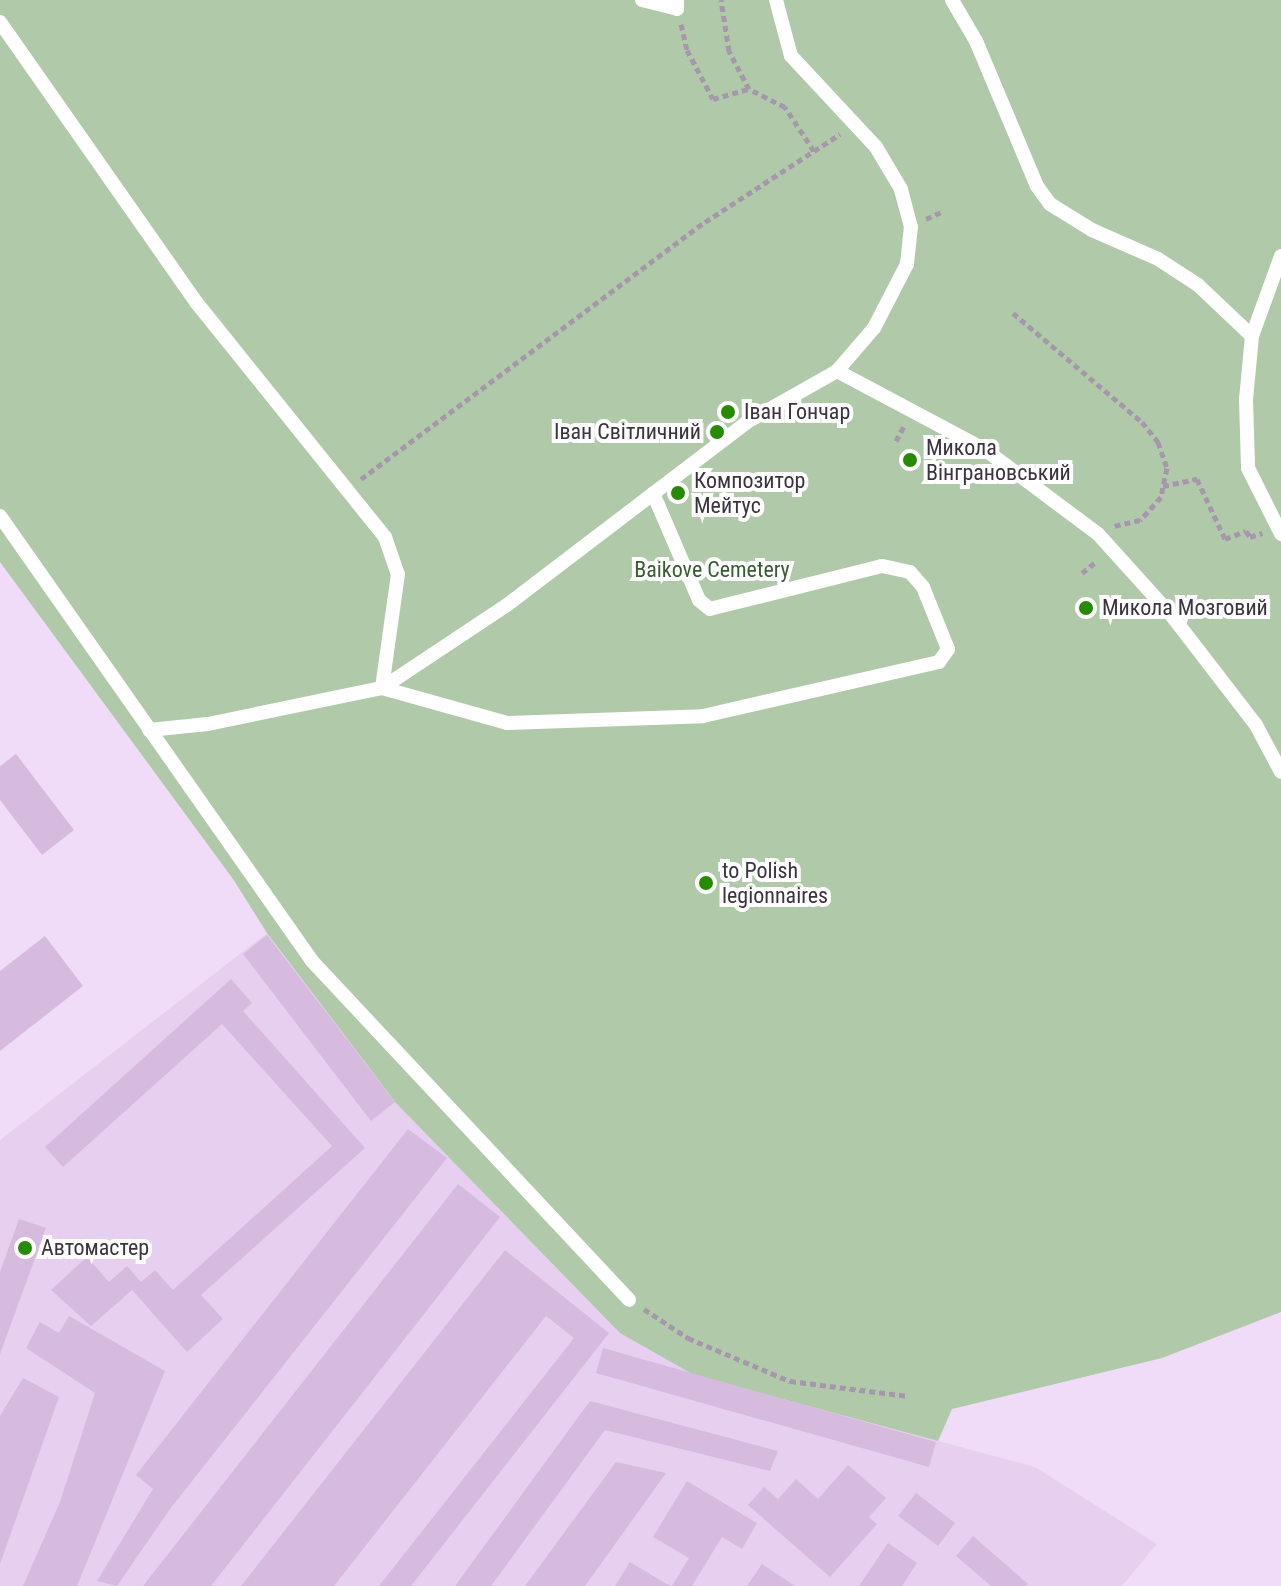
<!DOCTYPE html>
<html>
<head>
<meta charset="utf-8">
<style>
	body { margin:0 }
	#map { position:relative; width:1281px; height:1586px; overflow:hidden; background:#f0dcf8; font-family:"Roboto Condensed",sans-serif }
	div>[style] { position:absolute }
	.built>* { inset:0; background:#e7cff0 }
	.green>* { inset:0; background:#afc9a9 }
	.building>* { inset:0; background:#d6bbdf }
	.path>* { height:5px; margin-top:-2.5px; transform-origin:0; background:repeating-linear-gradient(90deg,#a697ac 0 6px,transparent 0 10px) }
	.service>* { height:14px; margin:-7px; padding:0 7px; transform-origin:7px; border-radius:7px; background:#fff }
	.dots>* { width:22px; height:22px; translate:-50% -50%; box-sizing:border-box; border:4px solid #fff; border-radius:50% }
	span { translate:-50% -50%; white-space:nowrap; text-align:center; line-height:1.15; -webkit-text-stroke:8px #fff; paint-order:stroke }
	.poi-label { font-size:22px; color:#3b333e }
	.left { translate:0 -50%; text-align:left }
	.right { translate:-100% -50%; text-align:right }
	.park-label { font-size:22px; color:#365e2e }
</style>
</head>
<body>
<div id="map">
	<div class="built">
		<div style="clip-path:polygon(267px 933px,396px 1103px,694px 1375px,1035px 1467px,1157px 1544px,1122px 1586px,0 1586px,0 1140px)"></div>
	</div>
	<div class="green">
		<div style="clip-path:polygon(0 0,1281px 0,1281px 1312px,1162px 1358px,952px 1409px,938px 1441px,694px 1375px,620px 1333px,396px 1103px,267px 933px,233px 879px,0 562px)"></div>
	</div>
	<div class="building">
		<div style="clip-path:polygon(16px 754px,74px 830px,42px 855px,0 800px,0 766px)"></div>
		<div style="clip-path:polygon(267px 935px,395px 1102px,371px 1121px,243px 954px)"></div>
		<div style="clip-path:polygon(45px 936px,83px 986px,0 1051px,0 971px)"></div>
		<div style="clip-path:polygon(231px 979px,252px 1003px,243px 1011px,365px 1148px,201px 1295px,223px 1319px,187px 1352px,132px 1290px,91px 1326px,51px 1290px,87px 1257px,109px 1282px,127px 1266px,141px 1282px,155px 1270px,173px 1290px,332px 1146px,222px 1024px,63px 1167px,45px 1147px)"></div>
		<div style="clip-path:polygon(408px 1129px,447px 1158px,170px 1509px,117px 1586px,97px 1581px,153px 1489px,136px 1475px)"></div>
		<div style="clip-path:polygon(458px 1184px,500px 1217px,211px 1586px,143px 1586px)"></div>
		<div style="clip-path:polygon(19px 1219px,46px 1228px,0 1354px,0 1272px)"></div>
		<div style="clip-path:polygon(505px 1250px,609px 1333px,411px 1586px,379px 1586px,574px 1338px,546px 1316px,334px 1586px,241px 1586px)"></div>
		<div style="clip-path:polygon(69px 1316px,165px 1371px,77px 1586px,23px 1586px,60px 1502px,95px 1393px,26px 1348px,40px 1322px,59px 1333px)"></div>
		<div style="clip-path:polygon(603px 1348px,936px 1442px,929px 1467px,596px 1373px)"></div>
		<div style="clip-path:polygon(23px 1378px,59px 1397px,0 1564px,0 1416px)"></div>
		<div style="clip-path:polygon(590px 1401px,778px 1451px,770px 1471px,605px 1430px,491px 1586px,455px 1586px)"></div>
		<div style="clip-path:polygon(616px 1462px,666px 1473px,585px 1586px,525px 1586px)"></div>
		<div style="clip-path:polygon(848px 1465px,886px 1498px,869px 1517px,877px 1524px,830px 1577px,748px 1505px,764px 1487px,778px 1499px,796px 1479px,818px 1499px)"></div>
		<div style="clip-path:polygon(687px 1481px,757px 1523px,742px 1549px,722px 1537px,692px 1586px,672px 1586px,689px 1558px,653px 1537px)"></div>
		<div style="clip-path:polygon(916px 1493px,955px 1523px,938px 1546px,898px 1516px)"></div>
		<div style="clip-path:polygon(973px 1536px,1028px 1584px,1026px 1586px,991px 1586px,956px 1556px)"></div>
		<div style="clip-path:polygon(888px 1543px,917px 1563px,902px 1586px,859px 1586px)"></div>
		<div style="clip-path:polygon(630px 1562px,670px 1586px,615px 1586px)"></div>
		<div style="clip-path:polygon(762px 1564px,795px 1586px,747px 1586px)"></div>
	</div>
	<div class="path">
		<div style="left:681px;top:24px;width:27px;rotate:77deg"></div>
		<div style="left:687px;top:50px;width:55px;rotate:62deg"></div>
		<div style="left:713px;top:99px;width:37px;rotate:-16deg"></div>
		<div style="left:814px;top:151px;width:31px;rotate:-33deg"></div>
		<div style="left:926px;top:219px;width:17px;rotate:-24deg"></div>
		<div style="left:1013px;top:313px;width:169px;rotate:40.2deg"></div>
		<div style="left:1142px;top:422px;width:26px;rotate:51deg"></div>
		<div style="left:1158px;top:442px;width:28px;rotate:71deg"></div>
		<div style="left:1167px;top:468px;width:30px;rotate:102deg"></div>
		<div style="left:1161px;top:497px;width:31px;rotate:132deg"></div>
		<div style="left:1140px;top:520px;width:26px;rotate:167deg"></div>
		<div style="left:896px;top:441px;width:17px;rotate:-62deg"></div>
		<div style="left:361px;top:479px;width:429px;rotate:-36.8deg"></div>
		<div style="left:705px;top:222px;width:130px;rotate:-33.1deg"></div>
		<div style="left:814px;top:151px;width:53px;rotate:-123.4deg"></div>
		<div style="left:785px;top:107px;width:40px;rotate:-153.4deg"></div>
		<div style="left:749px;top:89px;width:43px;rotate:-117.8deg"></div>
		<div style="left:729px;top:51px;width:52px;rotate:-98.9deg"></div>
		<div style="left:1163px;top:486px;width:35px;rotate:-12deg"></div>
		<div style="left:1197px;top:479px;width:66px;rotate:65deg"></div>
		<div style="left:1225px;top:539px;width:22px;rotate:-21deg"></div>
		<div style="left:1246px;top:531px;width:7px;rotate:56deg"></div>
		<div style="left:1250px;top:537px;width:13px;rotate:-18deg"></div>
		<div style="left:1082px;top:573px;width:19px;rotate:-39deg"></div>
		<div style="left:644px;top:1309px;width:53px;rotate:33.4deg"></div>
		<div style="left:688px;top:1338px;width:111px;rotate:22.9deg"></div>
		<div style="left:790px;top:1381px;width:119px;rotate:7.2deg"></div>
	</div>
	<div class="service">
		<div style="left:642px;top:0;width:36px;rotate:14deg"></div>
		<div style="left:677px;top:9px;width:9px;rotate:-90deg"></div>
		<div style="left:952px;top:0;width:48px;rotate:59.7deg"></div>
		<div style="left:976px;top:41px;width:157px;rotate:67.2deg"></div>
		<div style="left:1037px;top:186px;width:22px;rotate:54deg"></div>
		<div style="left:1050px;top:204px;width:49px;rotate:31.8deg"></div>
		<div style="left:1092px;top:230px;width:72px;rotate:23.7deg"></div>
		<div style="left:1158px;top:259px;width:48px;rotate:33deg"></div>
		<div style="left:1198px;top:285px;width:74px;rotate:43.4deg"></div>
		<div style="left:0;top:22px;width:342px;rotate:55deg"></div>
		<div style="left:196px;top:302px;width:302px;rotate:51.2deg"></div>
		<div style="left:385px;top:537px;width:39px;rotate:71deg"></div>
		<div style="left:398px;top:574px;width:115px;rotate:98deg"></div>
		<div style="left:382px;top:688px;width:130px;rotate:15.6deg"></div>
		<div style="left:507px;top:723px;width:196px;rotate:-2deg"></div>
		<div style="left:703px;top:716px;width:242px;rotate:-12.9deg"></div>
		<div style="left:939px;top:662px;width:16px;rotate:-55deg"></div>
		<div style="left:948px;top:649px;width:67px;rotate:-112deg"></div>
		<div style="left:923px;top:587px;width:20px;rotate:-131deg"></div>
		<div style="left:910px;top:572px;width:29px;rotate:-168deg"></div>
		<div style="left:882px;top:566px;width:177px;rotate:166deg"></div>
		<div style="left:710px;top:609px;width:14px;rotate:-141deg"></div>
		<div style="left:699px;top:600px;width:116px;rotate:-113.3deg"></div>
		<div style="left:1281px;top:256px;width:85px;rotate:109.9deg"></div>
		<div style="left:1252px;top:336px;width:63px;rotate:95.4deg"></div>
		<div style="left:1246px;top:399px;width:69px;rotate:88.3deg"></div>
		<div style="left:1248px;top:468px;width:74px;rotate:63.4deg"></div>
		<div style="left:837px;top:371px;width:166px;rotate:28deg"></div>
		<div style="left:984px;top:449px;width:142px;rotate:36.7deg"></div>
		<div style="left:1098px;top:534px;width:110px;rotate:47.9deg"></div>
		<div style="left:1172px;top:616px;width:138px;rotate:52.4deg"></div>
		<div style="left:1256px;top:725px;width:53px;rotate:62deg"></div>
		<div style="left:0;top:516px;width:543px;rotate:54.96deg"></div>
		<div style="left:312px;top:961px;width:464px;rotate:46.9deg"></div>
		<div style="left:149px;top:730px;width:59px;rotate:-5.8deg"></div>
		<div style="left:208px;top:724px;width:178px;rotate:-11.7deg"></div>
		<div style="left:382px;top:688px;width:150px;rotate:-33.6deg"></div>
		<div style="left:507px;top:605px;width:302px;rotate:-37.3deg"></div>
		<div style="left:747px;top:422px;width:103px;rotate:-29.5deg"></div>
		<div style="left:837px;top:371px;width:57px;rotate:-49.3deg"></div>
		<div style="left:874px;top:328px;width:72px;rotate:-62.7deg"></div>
		<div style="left:907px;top:264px;width:37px;rotate:-84deg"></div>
		<div style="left:911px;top:227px;width:39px;rotate:-105deg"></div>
		<div style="left:901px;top:189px;width:49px;rotate:-120.8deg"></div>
		<div style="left:876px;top:147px;width:125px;rotate:-133deg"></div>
		<div style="left:791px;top:56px;width:58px;rotate:-105deg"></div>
	</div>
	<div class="dots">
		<div style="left:728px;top:412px;background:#278b01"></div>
		<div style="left:717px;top:432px;background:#278b01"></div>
		<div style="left:910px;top:460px;background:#278b01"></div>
		<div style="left:678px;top:493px;background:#278b01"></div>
		<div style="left:1086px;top:608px;background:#278b01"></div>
		<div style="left:706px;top:883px;background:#278b01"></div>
		<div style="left:25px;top:1248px;background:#278b01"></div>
	</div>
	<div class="poi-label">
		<span class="left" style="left:744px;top:412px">Іван Гончар</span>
		<span class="right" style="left:701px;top:432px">Іван Світличний</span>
		<span class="left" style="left:926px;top:460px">Микола<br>Вінграновський</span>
		<span class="left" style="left:694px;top:493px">Композитор<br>Мейтус</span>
		<span class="left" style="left:1102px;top:608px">Микола Мозговий</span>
		<span class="left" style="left:722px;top:883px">to Polish<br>legionnaires</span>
		<span class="left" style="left:41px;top:1248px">Автомастер</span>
	</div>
	<div class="park-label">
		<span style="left:712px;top:570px">Baikove Cemetery</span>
	</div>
</div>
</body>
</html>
